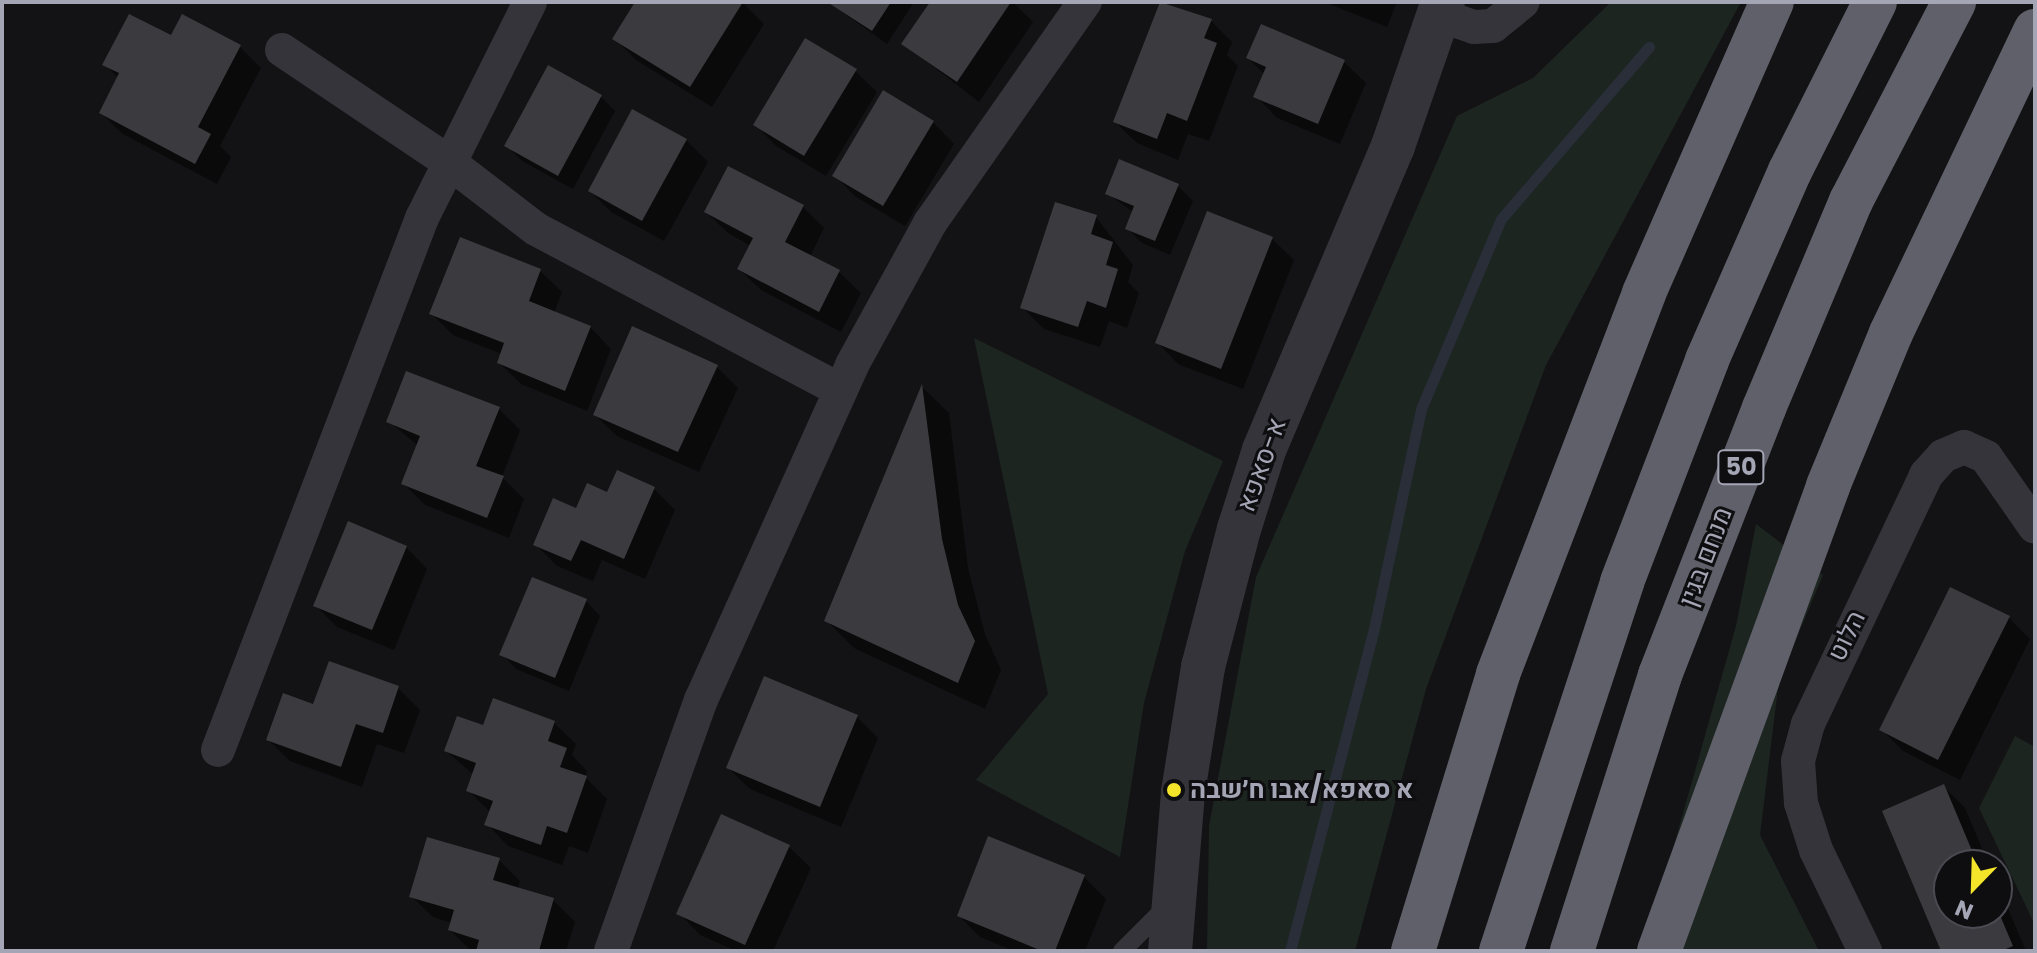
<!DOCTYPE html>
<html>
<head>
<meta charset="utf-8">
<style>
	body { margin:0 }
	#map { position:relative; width:2037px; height:953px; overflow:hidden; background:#131315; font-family:Poppins,Heebo,sans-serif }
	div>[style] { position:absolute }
	.green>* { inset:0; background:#1d2520 }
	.shadow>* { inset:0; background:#0007 }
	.stream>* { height:11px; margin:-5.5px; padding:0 5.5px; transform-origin:5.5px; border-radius:5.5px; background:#292e39 }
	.building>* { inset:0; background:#3b3a3f }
	.service>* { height:18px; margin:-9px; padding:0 9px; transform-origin:9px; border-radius:9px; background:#34343a }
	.minor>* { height:34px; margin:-17px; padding:0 17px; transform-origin:17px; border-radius:17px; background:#34343a }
	.tertiary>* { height:44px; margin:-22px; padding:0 22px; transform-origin:22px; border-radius:22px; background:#34343a }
	.motorway>* { height:44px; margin:-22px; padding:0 22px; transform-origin:22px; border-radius:22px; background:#60606b }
	.dots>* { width:22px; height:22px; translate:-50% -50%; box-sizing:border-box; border:4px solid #0e0e10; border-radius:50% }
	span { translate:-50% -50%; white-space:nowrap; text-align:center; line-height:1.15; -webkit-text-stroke:6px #0e0e10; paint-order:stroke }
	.shield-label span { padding:2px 6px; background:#0e0e10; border:2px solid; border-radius:6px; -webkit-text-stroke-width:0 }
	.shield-label { font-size:24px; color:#a4a5b5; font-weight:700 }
	.street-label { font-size:26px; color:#a4a5b5 }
	.poi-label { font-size:26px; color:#a4a5b5; font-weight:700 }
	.left { translate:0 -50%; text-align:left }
	.frame { position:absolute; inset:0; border:4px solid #a4a5b5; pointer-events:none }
	.north { position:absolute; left:1933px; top:849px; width:80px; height:80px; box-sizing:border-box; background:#0e0e10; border:2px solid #4a4a52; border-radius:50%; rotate:203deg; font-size:22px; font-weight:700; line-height:32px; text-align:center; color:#a4a5b5 }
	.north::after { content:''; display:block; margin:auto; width:28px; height:36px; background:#f4e52b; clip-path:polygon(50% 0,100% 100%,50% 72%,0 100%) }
</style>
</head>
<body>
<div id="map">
	<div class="green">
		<div style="clip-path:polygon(1611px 2px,1741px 2px,1546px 365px,1426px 689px,1355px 951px,1207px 951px,1209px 826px,1256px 577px,1457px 116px,1533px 78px)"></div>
		<div style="clip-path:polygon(974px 338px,1223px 461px,1185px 551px,1144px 703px,1120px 857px,976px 780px,1048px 694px)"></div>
		<div style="clip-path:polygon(1756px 524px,1823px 575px,1779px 680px,1760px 835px,1819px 951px,1644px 951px,1736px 626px)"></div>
		<div style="clip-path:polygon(2015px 736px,2035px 747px,2035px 925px,1979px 808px)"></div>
	</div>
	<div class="shadow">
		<div style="clip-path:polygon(637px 2px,742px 2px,764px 24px,712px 107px,636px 60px,615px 39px)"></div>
		<div style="clip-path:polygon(828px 2px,914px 2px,887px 44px)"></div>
		<div style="clip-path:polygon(932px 2px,1013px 2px,1033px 22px,979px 102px,904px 44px)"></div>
		<div style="clip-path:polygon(1163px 2px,1211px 21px,1232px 42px,1227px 55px,1238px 66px,1209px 141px,1188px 134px,1178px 160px,1137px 143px,1115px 122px)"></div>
		<div style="clip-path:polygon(1324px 2px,1397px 2px,1387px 27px)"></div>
		<div style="clip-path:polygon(240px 47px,261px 68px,220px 146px,231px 157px,217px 184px,123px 134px,101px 113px,119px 79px,105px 64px)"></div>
		<div style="clip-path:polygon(1248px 58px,1344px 62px,1366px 83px,1340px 144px,1277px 118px,1256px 96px,1265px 75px)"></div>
		<div style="clip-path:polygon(855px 71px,877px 92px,826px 176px,776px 146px,755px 124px)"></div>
		<div style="clip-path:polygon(600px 96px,615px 111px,573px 189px,522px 161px,507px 146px)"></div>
		<div style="clip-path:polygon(933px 122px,954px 144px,905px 226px,856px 197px,834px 175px)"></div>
		<div style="clip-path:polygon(686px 140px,708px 162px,664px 241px,611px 212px,590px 191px)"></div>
		<div style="clip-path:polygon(1121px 161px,1178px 186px,1193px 201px,1170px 255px,1142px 243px,1127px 228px,1134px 213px,1107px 193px)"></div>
		<div style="clip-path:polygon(803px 207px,824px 228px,810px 257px,839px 272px,861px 293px,841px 332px,761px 290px,739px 269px,751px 246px,728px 233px,706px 212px)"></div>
		<div style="clip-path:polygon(1208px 213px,1272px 239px,1294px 260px,1243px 389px,1178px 364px,1157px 342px)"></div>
		<div style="clip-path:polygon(1096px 217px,1133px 265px,1128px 282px,1139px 293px,1127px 328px,1109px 321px,1100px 347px,1044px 329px,1022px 307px)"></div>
		<div style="clip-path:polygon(540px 271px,562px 292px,554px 313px,590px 327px,611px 349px,587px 411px,521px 384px,499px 363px,502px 354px,453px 335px,432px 314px)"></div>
		<div style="clip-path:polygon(717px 367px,738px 388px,699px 472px,617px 436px,595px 415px)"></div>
		<div style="clip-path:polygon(923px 388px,949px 413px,968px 568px,985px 634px,1001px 670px,985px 709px,854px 648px,827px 621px)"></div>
		<div style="clip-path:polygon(499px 409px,520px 430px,502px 477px,524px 499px,509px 538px,425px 505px,404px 484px,418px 446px,389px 421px)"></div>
		<div style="clip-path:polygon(654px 489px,675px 510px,645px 579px,602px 560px,593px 581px,557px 566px,535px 544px,577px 511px,608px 495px)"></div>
		<div style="clip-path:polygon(406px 547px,427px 569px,394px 650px,337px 627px,316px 606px)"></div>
		<div style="clip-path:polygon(586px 601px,600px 616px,569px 691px,516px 669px,502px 654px)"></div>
		<div style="clip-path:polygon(2009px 618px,2030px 639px,1960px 780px,1903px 751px,1881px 729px)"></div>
		<div style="clip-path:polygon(398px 688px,420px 710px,404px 753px,377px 744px,362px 787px,290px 761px,268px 740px,315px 706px)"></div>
		<div style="clip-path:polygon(857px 717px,878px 738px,841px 827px,750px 789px,728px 768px)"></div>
		<div style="clip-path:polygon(554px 723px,576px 744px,572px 755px,587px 771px,585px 777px,607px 799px,588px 853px,569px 846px,562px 865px,508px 846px,487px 824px,491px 813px,469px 791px,474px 775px,446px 751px,484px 728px)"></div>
		<div style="clip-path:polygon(1944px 787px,1965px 808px,1989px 865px,1949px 865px,1949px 913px,1997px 913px,1997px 883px,2026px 951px,1943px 951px)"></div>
		<div style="clip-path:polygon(990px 839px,1084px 877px,1106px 899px,1085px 951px,1014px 951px,980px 937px,959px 916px)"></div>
		<div style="clip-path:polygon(789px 847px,811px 868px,773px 951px,736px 951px,700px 935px,679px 913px)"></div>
		<div style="clip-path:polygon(499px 860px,520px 881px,518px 890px,553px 900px,575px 922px,566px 951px,471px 951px,450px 930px,452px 923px,433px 917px,411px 896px)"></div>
	</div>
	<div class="stream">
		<div style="left:1290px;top:951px;width:329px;rotate:-75.4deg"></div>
		<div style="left:1373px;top:633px;width:229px;rotate:-77.9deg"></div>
		<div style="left:1421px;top:409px;width:206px;rotate:-67.2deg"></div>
		<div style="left:1501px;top:219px;width:227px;rotate:-49.3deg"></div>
	</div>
	<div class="building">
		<div style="clip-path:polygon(635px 2px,743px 2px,690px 87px,612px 39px)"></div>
		<div style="clip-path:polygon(827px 2px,891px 2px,872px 31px)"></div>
		<div style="clip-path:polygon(930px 2px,1011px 2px,957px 82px,901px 44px)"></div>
		<div style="clip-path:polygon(1160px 2px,1212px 19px,1204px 38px,1217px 43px,1187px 121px,1167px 113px,1157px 139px,1113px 122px)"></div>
		<div style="clip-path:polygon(129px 14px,171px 35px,182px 14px,241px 45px,198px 127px,211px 134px,195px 164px,99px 113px,119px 73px,102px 65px)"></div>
		<div style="clip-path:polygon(1261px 24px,1345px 60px,1318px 124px,1253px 97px,1266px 67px,1246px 58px)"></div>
		<div style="clip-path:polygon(805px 38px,857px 69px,804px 156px,753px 125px)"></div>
		<div style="clip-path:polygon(548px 65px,602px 95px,558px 176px,504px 146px)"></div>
		<div style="clip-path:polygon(883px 90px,934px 121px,883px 206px,832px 176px)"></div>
		<div style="clip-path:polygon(632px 109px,687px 139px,642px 221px,588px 191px)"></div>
		<div style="clip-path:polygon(1119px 159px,1179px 184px,1155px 241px,1125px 229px,1134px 206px,1105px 194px)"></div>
		<div style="clip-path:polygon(728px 166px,804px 205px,785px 242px,840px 270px,819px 312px,737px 269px,753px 238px,704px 212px)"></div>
		<div style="clip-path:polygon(1055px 202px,1097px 215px,1091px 234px,1113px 242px,1106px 265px,1118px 269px,1106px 308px,1087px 301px,1078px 327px,1020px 308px)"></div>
		<div style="clip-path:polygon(1207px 211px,1273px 237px,1221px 369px,1155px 343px)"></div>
		<div style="clip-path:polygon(460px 237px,541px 269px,529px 301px,591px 326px,565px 391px,497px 363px,504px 343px,429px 314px)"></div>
		<div style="clip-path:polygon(632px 326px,718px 365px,678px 452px,593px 415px)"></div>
		<div style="clip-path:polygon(406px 371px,500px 407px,476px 466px,504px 476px,487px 518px,401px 484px,420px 436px,386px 422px)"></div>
		<div style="clip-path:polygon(922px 384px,942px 539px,958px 605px,975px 641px,958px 683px,824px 621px)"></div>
		<div style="clip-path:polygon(617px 470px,655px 487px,624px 559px,581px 540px,571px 561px,533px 545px,553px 498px,576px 508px,587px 483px,607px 492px)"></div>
		<div style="clip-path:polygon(348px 521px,407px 546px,372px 630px,313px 606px)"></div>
		<div style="clip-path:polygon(532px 577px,587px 599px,555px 678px,499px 655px)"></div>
		<div style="clip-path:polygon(1950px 587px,2010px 616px,1938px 760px,1879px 730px)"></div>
		<div style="clip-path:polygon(329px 661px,399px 686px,383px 733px,356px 724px,341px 767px,266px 740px,283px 693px,313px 704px)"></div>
		<div style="clip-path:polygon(764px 676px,858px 715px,820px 807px,726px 768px)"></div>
		<div style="clip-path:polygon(493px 698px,555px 721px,548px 741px,567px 748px,560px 767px,587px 776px,567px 833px,547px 826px,541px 845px,484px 825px,493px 801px,466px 791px,476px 763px,444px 751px,457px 716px,483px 725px)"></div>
		<div style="clip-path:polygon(1944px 784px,1978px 865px,1949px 865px,1949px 913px,1999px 913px,2013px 946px,2001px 951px,1941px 951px,1882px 811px)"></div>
		<div style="clip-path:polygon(721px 814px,790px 845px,745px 945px,676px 914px)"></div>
		<div style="clip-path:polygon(988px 836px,1085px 875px,1055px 951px,1042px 951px,957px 916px)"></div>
		<div style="clip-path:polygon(427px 837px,500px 858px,493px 880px,554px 898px,539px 951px,476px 951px,479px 940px,448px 930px,454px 910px,409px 897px)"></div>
	</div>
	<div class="service">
		<div style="left:1122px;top:951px;width:61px;rotate:-45deg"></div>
	</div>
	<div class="minor">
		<div style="left:1439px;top:15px;width:37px;rotate:19deg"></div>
		<div style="left:1474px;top:27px;width:19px;rotate:-3deg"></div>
		<div style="left:1493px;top:26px;width:38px;rotate:-39deg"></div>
		<div style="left:282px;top:50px;width:202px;rotate:33.9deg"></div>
		<div style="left:450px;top:163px;width:108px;rotate:37.5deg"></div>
		<div style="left:536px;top:229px;width:344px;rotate:27.9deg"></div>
		<div style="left:218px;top:750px;width:570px;rotate:-69.02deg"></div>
		<div style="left:422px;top:218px;width:241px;rotate:-63.4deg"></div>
		<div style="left:611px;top:951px;width:267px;rotate:-70.3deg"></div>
		<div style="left:701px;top:700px;width:367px;rotate:-65.7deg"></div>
		<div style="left:852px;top:365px;width:162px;rotate:-61.2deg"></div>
		<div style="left:930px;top:223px;width:270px;rotate:-55deg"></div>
		<div style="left:1865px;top:951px;width:112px;rotate:-115.9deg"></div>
		<div style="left:1816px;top:850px;width:49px;rotate:-107.7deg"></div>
		<div style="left:1801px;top:803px;width:42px;rotate:-94.1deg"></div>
		<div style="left:1798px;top:761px;width:38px;rotate:-75deg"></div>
		<div style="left:1808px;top:724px;width:276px;rotate:-64.6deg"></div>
		<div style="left:1926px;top:475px;width:25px;rotate:-48deg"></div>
		<div style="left:1943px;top:456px;width:23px;rotate:-23deg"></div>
		<div style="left:1964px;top:447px;width:24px;rotate:24deg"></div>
		<div style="left:1986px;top:457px;width:85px;rotate:55deg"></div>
	</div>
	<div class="tertiary">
		<div style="left:1170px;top:951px;width:160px;rotate:-85.3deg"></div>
		<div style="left:1183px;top:792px;width:127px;rotate:-80.9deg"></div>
		<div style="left:1203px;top:667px;width:143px;rotate:-75.4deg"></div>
		<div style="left:1239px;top:529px;width:83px;rotate:-72.4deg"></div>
		<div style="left:1264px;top:450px;width:330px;rotate:-67deg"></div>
		<div style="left:1393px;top:146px;width:152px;rotate:-70.9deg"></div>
	</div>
	<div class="motorway">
		<div style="left:1413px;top:951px;width:290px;rotate:-72.9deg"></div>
		<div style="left:1498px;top:674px;width:408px;rotate:-69deg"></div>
		<div style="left:1644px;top:293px;width:318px;rotate:-66.3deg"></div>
		<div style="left:1501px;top:951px;width:388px;rotate:-71.8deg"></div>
		<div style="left:1622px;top:582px;width:238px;rotate:-69deg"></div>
		<div style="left:1707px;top:360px;width:206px;rotate:-66.3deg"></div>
		<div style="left:1790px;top:171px;width:189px;rotate:-63.3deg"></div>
		<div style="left:1572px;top:951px;width:290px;rotate:-72.3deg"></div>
		<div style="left:1660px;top:675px;width:287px;rotate:-68.7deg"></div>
		<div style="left:1764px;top:408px;width:225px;rotate:-67.2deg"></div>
		<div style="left:1851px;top:201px;width:224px;rotate:-62.6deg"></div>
		<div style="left:1659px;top:951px;width:495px;rotate:-70deg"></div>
		<div style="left:1828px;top:486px;width:165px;rotate:-67.6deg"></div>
		<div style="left:1891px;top:333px;width:335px;rotate:-64.5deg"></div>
	</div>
	<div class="dots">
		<div style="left:1174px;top:790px;background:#f4e52b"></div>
	</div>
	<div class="shield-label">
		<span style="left:1741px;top:467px">50</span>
	</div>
	<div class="street-label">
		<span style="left:1262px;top:465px;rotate:-70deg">א-סאפא</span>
		<span style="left:1706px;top:557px;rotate:-69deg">מנחם בגין</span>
		<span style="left:1847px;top:636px;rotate:-64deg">הלוט</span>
	</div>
	<div class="poi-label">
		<span class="left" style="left:1190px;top:790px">א סאפא/אבו ח׳שבה</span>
	</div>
	<div class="frame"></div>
	<div class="north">N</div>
</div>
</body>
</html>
